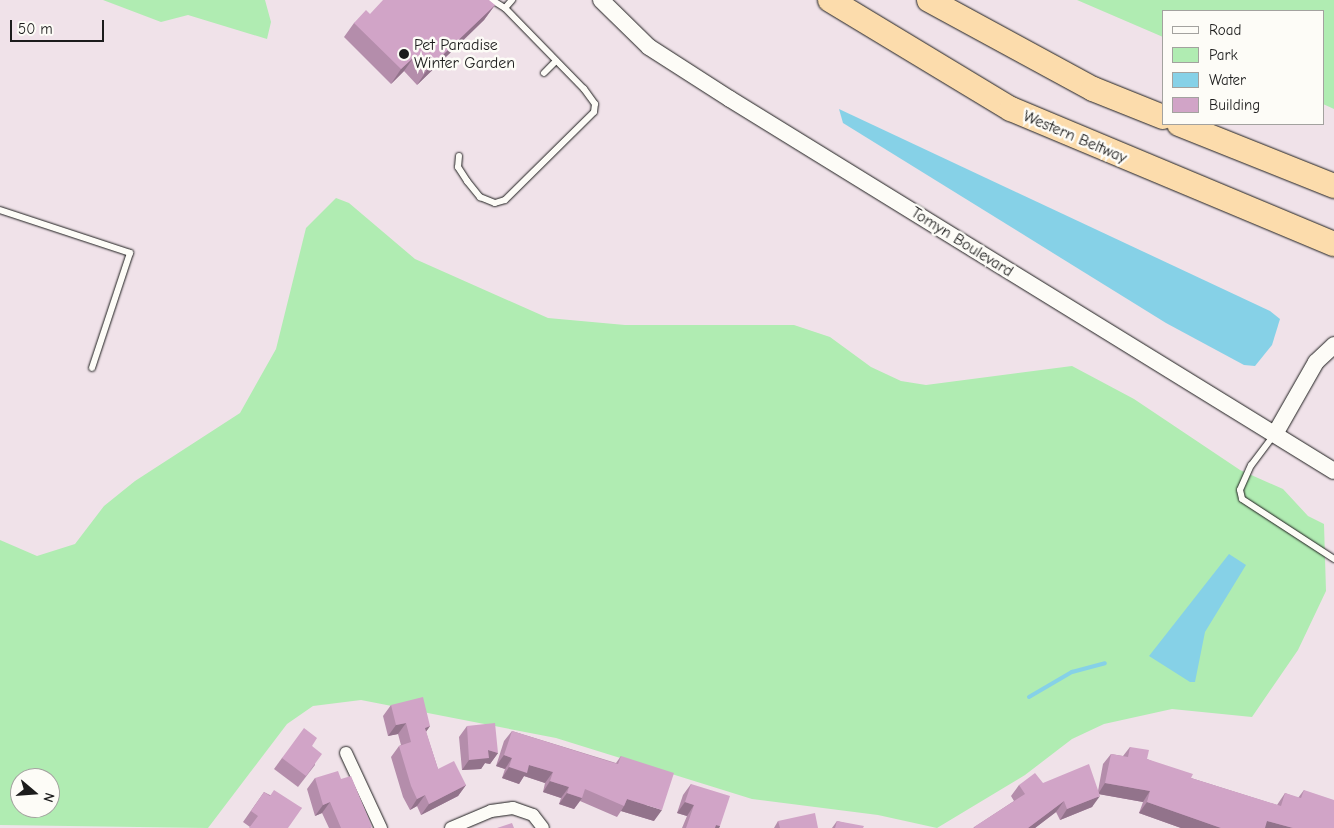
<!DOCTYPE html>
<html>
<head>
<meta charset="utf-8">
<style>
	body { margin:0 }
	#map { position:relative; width:1334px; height:828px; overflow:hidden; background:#f0e2e9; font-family:"Comic Neue",sans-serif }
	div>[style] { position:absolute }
	.green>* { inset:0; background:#b0ecb2 }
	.water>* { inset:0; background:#86d1e7 }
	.stream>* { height:4px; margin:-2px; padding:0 2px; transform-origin:2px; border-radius:2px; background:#86d1e7 }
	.roads { filter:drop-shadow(0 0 1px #1c1c1c) drop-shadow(0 0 1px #1c1c1c) }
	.service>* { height:6px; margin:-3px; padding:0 3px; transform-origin:3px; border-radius:3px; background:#fdfcf7 }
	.minor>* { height:12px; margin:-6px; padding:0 6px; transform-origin:6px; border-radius:6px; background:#fdfcf7 }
	.tertiary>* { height:16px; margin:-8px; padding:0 8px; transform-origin:8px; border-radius:8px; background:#fdfcf7 }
	.motorway>* { height:24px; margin:-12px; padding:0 12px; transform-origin:12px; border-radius:12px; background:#fcdcac }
	.wall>* { inset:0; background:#b48dab }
	.shaded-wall>* { inset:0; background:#92738b }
	.building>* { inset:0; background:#d1a4c7 }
	.dots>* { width:14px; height:14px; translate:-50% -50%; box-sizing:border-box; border:2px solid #fdfcf7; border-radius:50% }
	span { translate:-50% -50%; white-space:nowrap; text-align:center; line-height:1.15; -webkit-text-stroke:5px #fdfcf7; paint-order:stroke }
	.poi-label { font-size:16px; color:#1c1c1c }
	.left { translate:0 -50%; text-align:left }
	.street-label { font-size:16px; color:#1c1c1c }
	.legend { position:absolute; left:1162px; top:10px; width:162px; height:115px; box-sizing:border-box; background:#fdfcf7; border:1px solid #a3a29f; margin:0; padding:6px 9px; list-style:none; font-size:15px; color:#1c1c1c }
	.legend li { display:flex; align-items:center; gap:10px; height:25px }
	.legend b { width:25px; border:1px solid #a3a29f }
	.north { position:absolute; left:10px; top:768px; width:50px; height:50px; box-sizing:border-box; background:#fdfcf7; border:1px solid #a3a29f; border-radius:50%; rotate:108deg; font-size:14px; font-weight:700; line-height:20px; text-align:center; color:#1c1c1c }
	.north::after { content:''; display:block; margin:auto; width:18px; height:22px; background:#1c1c1c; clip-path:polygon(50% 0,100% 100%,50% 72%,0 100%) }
	.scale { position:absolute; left:10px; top:20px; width:94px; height:22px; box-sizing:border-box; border:2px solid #1c1c1c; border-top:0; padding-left:6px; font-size:15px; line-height:18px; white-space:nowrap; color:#1c1c1c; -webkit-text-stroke:4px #fdfcf7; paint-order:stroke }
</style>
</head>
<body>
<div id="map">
	<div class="green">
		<div style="clip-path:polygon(103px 0,265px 0,271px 22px,267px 39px,188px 15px,161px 22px)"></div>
		<div style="clip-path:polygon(1077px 0,1334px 0,1334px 109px,1323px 104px,1323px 11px,1163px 11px,1163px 37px)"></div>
		<div style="clip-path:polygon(evenodd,336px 198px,349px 203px,415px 259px,548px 318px,625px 325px,794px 325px,830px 337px,871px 367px,901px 381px,926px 385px,1072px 366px,1134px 399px,1240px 470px,1283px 489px,1308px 516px,1324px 524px,1326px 591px,1298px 650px,1252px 717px,1172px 709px,1104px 724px,1072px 739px,1025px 775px,937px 828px,878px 815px,752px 799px,556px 738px,361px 700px,313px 706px,287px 724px,208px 828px,0 825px,0 540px,37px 556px,75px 544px,104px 506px,135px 481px,240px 413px,276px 349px,306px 228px,336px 198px,20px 778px,50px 778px,50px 808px,20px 808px,20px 778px)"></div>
	</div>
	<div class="water">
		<div style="clip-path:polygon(839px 109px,1270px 311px,1280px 319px,1272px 345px,1255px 366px,1244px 365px,1166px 323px,843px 123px)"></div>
		<div style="clip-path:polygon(1229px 554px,1246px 565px,1205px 632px,1195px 682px,1190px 682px,1149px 656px)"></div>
	</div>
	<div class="stream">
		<div style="left:1029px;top:697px;width:50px;rotate:-30.2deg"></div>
		<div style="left:1072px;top:672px;width:34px;rotate:-15deg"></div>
	</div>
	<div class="roads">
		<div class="service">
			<div style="left:492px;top:0;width:15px;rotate:32deg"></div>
			<div style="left:505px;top:8px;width:11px;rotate:-49deg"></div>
			<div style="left:544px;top:73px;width:17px;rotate:-45deg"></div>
			<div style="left:459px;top:156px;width:11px;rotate:95deg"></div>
			<div style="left:458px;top:167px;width:17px;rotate:57deg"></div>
			<div style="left:467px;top:181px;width:21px;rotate:51deg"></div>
			<div style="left:480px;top:197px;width:16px;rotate:22deg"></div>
			<div style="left:495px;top:203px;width:10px;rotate:-17deg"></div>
			<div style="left:505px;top:200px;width:125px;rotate:-44.7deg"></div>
			<div style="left:594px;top:112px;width:8px;rotate:-83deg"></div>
			<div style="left:595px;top:104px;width:19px;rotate:-126deg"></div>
			<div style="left:584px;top:89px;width:113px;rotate:-134.3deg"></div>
			<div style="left:0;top:210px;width:137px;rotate:18.3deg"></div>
			<div style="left:130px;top:253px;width:121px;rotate:108.3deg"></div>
			<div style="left:1274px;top:435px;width:38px;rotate:127deg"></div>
			<div style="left:1251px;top:465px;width:27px;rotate:114deg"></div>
			<div style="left:1240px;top:490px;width:9px;rotate:77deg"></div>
			<div style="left:1242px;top:499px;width:110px;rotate:33.1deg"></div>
		</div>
		<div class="minor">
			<div style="left:346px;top:753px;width:83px;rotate:65deg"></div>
			<div style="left:451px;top:828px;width:43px;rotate:-23deg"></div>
			<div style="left:491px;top:811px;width:22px;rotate:-8deg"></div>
			<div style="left:513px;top:808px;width:21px;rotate:19deg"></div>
			<div style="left:533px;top:815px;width:16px;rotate:52deg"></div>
		</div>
		<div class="tertiary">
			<div style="left:601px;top:0;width:67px;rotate:44.4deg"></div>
			<div style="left:649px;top:47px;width:96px;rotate:32.7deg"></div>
			<div style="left:730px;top:99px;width:709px;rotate:31.63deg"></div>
			<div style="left:1275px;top:434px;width:83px;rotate:-60.3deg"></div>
			<div style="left:1316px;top:362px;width:25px;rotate:-43deg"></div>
		</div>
		<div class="motorway">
			<div style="left:830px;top:0;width:211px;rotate:31.1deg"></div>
			<div style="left:1011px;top:109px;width:350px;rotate:22.7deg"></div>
			<div style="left:929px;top:0;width:187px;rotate:28.5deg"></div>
			<div style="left:1093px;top:89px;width:75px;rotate:21.8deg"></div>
			<div style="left:1179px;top:124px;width:167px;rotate:21.8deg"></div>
		</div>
	</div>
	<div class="wall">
		<div style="clip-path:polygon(495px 5px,484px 20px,417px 85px,404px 71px,391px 84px,344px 37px,354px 23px,370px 14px)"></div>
		<div style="clip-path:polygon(391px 705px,430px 726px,426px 732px,438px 769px,466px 785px,458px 796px,421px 815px,417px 806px,410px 810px,403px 797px,391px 757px,399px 746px,401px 745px,398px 734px,388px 736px,383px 716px)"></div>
		<div style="clip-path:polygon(467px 726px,498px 753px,490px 764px,485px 763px,481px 769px,462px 770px,459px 737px)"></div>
		<div style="clip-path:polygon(512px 731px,616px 763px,621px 756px,654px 821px,621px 811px,617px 817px,580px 801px,574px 809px,559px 804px,561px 798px,543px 792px,545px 783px,524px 776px,519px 784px,502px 778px,505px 769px,496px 766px,504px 741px)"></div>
		<div style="clip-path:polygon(312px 746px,315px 765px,298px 787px,274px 769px,282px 758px)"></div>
		<div style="clip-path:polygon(1130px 747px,1147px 759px,1191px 778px,1277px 805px,1285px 793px,1298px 798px,1304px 790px,1334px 828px,1181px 828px,1139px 813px,1143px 802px,1099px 794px,1092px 807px,1060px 820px,1056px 812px,1035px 828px,973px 828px,1014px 801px,1011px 796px,1019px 785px,1043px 783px,1098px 791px,1103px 764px,1111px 754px,1123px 756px)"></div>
		<div style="clip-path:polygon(315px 778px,341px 779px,371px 828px,329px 828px,322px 813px,315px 816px,307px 789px)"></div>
		<div style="clip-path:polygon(691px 784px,720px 826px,719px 828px,682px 828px,687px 816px,677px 813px,683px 795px)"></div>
		<div style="clip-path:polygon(264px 792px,270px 795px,302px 808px,250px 827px,243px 822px)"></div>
		<div style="clip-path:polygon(778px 821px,818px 828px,774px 828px)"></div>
		<div style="clip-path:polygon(837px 821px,863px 828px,832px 828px)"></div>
	</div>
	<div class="shaded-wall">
		<div style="clip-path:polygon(495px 5px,484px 20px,417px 85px,427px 70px)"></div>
		<div style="clip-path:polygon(414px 57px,404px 71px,391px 84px,401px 69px)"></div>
		<div style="clip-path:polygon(406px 723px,398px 734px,388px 736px,396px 725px)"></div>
		<div style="clip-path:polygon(430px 726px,422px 737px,425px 728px)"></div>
		<div style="clip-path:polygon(488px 750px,498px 753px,490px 764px,485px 763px,481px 769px,462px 770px,469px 760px)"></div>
		<div style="clip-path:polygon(504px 755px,512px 758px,505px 769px,496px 766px)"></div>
		<div style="clip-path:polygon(529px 765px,553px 772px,545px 783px,524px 776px,519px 784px,502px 778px,509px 767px)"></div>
		<div style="clip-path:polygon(550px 781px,569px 787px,561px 798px,543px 792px)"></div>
		<div style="clip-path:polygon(1105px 783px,1150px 791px,1143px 802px,1098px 794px)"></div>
		<div style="clip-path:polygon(466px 785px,458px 796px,421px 815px,429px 804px)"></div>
		<div style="clip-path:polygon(567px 793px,582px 798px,574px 809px,559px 804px)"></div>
		<div style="clip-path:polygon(425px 795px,417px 806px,410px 810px,417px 799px)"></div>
		<div style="clip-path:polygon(1100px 796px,1092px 807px,1060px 820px,1067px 809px)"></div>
		<div style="clip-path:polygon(627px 799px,662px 810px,654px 821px,621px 811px,624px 806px)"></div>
		<div style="clip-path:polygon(1064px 801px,1056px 812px,1035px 828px,1028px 828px)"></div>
		<div style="clip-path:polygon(330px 802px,322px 813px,315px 816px,323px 805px)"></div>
		<div style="clip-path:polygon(685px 802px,694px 805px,687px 816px,677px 813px)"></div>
		<div style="clip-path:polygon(1147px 802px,1221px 828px,1181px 828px,1139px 813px)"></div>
		<div style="clip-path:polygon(1267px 821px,1293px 828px,1262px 828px)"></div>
		<div style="clip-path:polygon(716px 825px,720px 826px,719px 828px,714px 828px)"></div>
	</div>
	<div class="building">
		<div style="clip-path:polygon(383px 0,489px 0,495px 5px,427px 70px,414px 57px,401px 69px,354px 23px,366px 10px,370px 14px)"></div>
		<div style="clip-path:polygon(423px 697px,430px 726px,425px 728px,438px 769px,454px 761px,466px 785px,429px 804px,425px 795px,417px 799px,411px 786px,399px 746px,411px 742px,406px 723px,396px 725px,391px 705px)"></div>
		<div style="clip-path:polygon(495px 723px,498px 753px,488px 750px,489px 758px,469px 760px,467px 726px)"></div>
		<div style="clip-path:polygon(304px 728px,317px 738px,312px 746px,322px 754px,306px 776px,282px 758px)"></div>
		<div style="clip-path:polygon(512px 731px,611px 762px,618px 764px,621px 756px,674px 773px,662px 810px,627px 799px,624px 806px,585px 789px,582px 798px,567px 793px,569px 787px,550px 781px,553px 772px,529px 765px,527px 773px,509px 767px,512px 758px,504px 755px)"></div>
		<div style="clip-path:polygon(1130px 747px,1149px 750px,1147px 759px,1193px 774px,1191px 778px,1281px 806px,1285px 793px,1301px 798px,1304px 790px,1334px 800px,1334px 828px,1293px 828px,1267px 821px,1265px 828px,1221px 828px,1147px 802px,1150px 791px,1105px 783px,1111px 754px,1128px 757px)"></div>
		<div style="clip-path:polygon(1089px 764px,1100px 796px,1067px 809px,1064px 801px,1028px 828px,975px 828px,974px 827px,1025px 794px,1019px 785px,1035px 773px,1043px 783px)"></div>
		<div style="clip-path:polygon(338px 771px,341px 779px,351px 776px,372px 827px,369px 828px,341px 828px,330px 802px,323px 805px,315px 778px)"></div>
		<div style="clip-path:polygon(691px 784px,730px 796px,720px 826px,716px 825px,715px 828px,686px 828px,694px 805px,685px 802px)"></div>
		<div style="clip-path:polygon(274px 790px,302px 808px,288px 828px,249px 828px,258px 816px,251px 811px,264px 792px,270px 796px)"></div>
		<div style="clip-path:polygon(815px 813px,818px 828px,780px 828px,778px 821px)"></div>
		<div style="clip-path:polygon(837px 821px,864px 826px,863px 828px,835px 828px)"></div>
		<div style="clip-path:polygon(512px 823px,514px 828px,497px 828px)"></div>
	</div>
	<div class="dots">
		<div style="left:404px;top:54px;background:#1c1c1c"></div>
	</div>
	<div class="poi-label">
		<span class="left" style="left:414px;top:54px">Pet Paradise<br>Winter Garden</span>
	</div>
	<div class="street-label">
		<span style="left:1075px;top:137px;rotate:23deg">Western Beltway</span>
		<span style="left:962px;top:242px;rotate:32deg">Tomyn Boulevard</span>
	</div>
	<ul class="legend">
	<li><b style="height:6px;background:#fdfcf7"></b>Road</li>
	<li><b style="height:14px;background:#b0ecb2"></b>Park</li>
	<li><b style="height:14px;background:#86d1e7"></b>Water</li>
	<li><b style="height:14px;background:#d1a4c7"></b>Building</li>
	</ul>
	<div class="north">N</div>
	<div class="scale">50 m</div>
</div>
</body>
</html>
